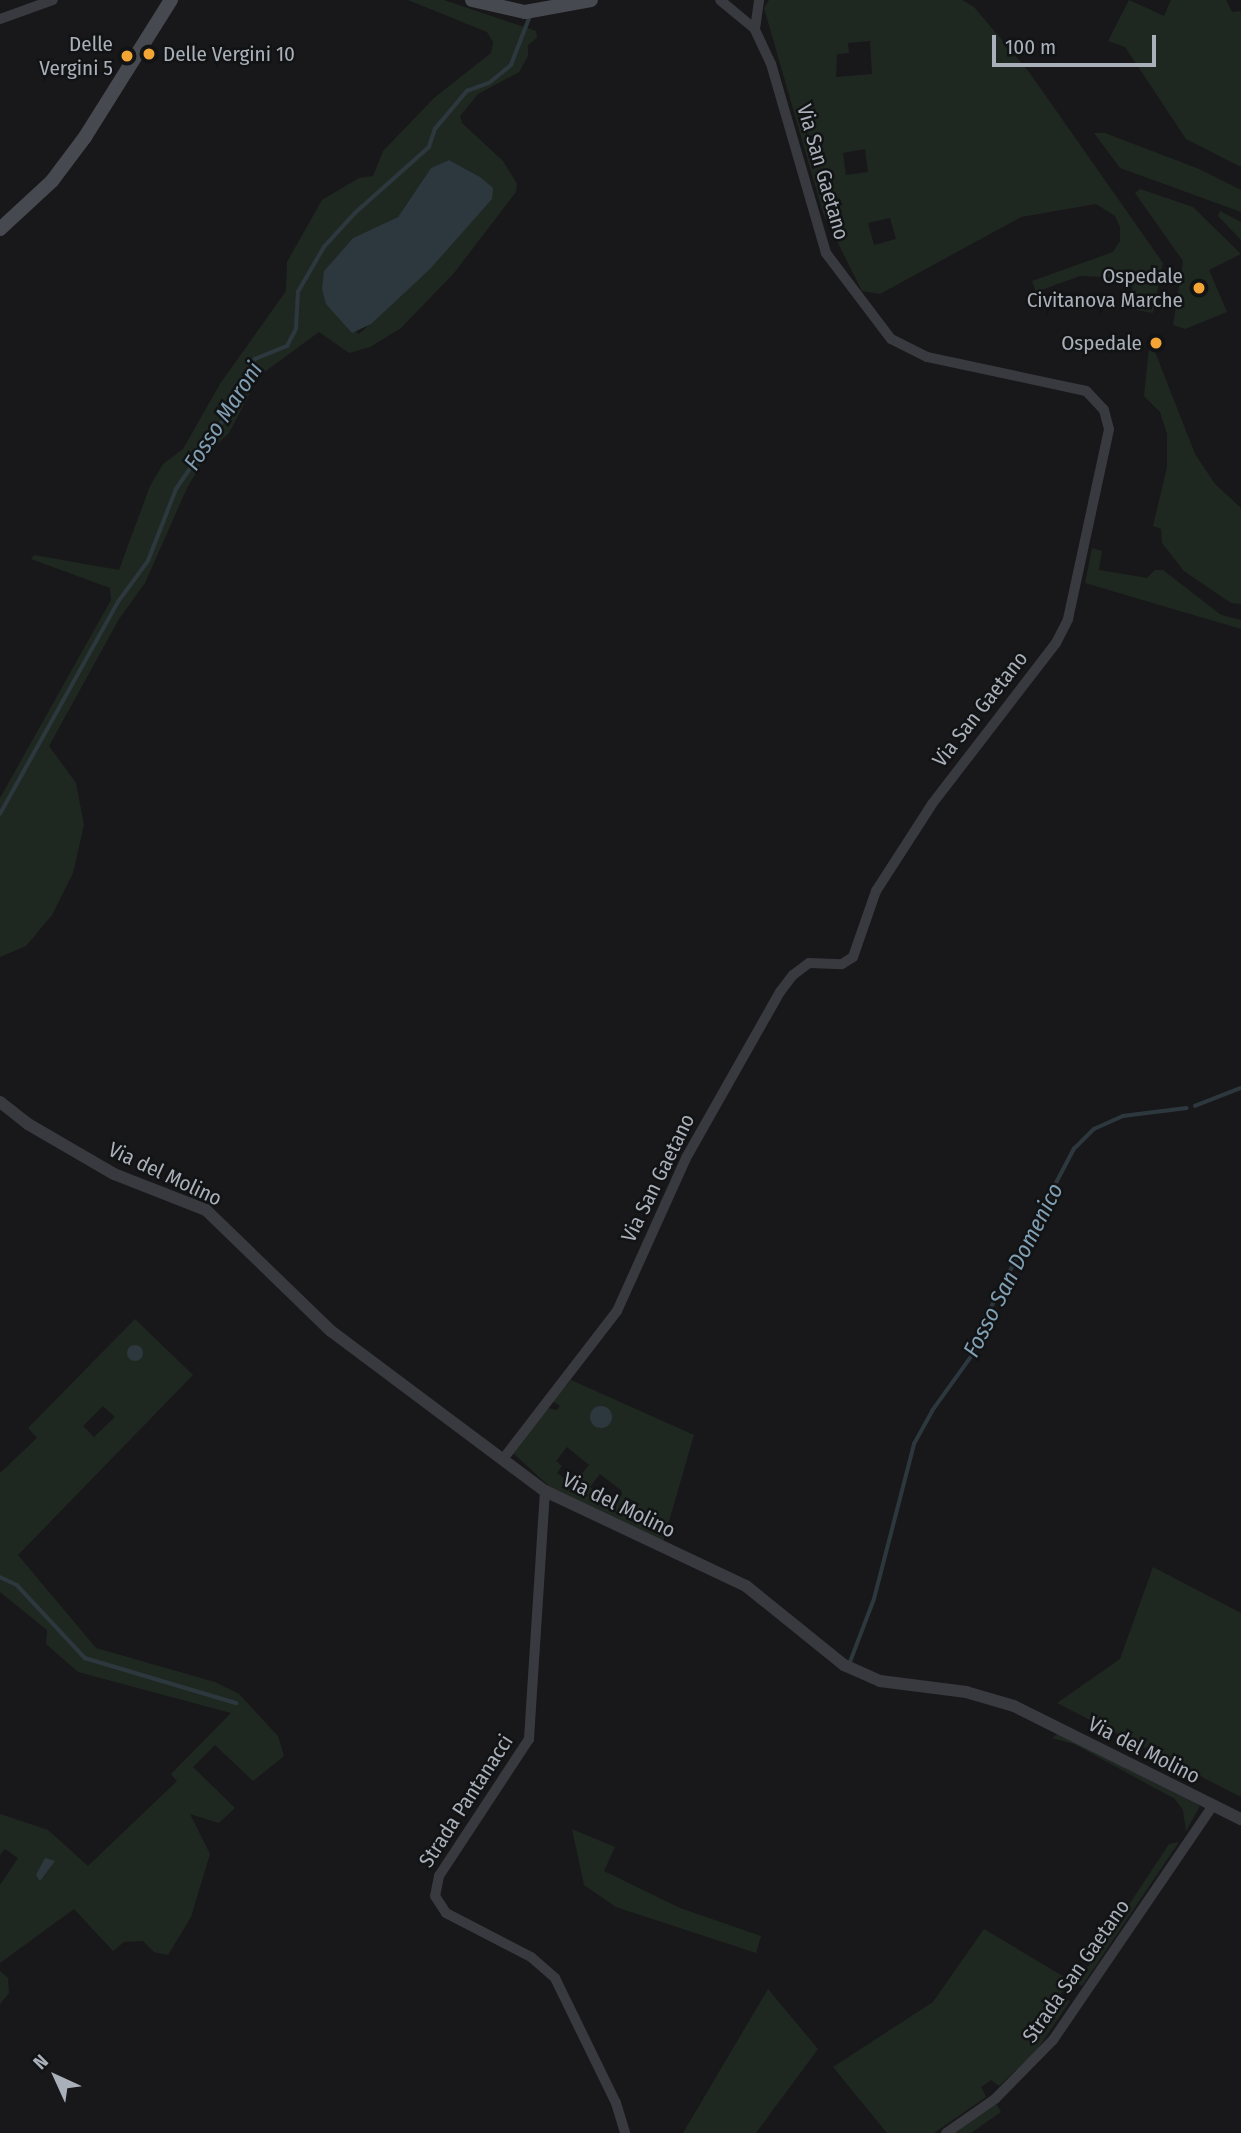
<!DOCTYPE html>
<html>
<head>
<meta charset="utf-8">
<style>
	body { margin:0 }
	#map { position:relative; width:1241px; height:2133px; overflow:hidden; background:#18181a; font-family:"Fira Sans Condensed",sans-serif }
	div>[style] { position:absolute }
	.green>* { inset:0; background:#1f2820 }
	.water>* { inset:0; background:#2d383e }
	.round { border-radius:50% }
	.stream>* { height:3.5px; margin:-1.75px; padding:0 1.75px; transform-origin:1.75px; border-radius:1.75px; background:#2d383e }
	.minor>* { height:10px; margin:-5px; padding:0 5px; transform-origin:5px; border-radius:5px; background:#383a3f }
	.tertiary>* { height:12px; margin:-6px; padding:0 6px; transform-origin:6px; border-radius:6px; background:#383a3f }
	.secondary>* { height:14px; margin:-7px; padding:0 7px; transform-origin:7px; border-radius:7px; background:#46494f }
	.dots>* { width:19px; height:19px; translate:-50% -50%; box-sizing:border-box; border:4px solid #121315; border-radius:50% }
	span { translate:-50% -50%; white-space:nowrap; text-align:center; line-height:1.15; -webkit-text-stroke:5px #121315; paint-order:stroke }
	.poi-label { font-size:21px; color:#aab0b9 }
	.right { translate:-100% -50%; text-align:right }
	.left { translate:0 -50%; text-align:left }
	.street-label { font-size:21px; color:#aab0b9 }
	.water-label { font-size:23px; color:#81a0b4; font-style:italic }
	.north { position:absolute; left:21px; top:2042px; width:70px; height:70px; -webkit-text-stroke:5px #121315; paint-order:stroke; rotate:315deg; font-size:19px; font-weight:700; line-height:28px; text-align:center; color:#aab0b9 }
	.north::after { content:''; display:block; margin:auto; width:24px; height:32px; background:#aab0b9; clip-path:polygon(50% 0,100% 100%,50% 72%,0 100%) }
	.scale { position:absolute; left:992px; top:35px; width:164px; height:32px; box-sizing:border-box; border:4px solid #aab0b9; border-top:0; padding-left:9px; font-size:21px; line-height:24px; white-space:nowrap; color:#aab0b9; -webkit-text-stroke:5px #121315; paint-order:stroke }
</style>
</head>
<body>
<div id="map">
	<div class="green">
		<div style="clip-path:polygon(evenodd,408px 0,444px 0,536px 31px,537px 38px,528px 45px,528px 56px,519px 72px,478px 94px,460px 116px,462px 123px,503px 161px,517px 184px,516px 192px,454px 273px,401px 328px,370px 347px,349px 353px,319px 332px,259px 376px,229px 433px,207px 454px,187px 488px,145px 583px,119px 619px,49px 746px,76px 783px,84px 825px,73px 873px,52px 915px,26px 946px,0 957px,0 798px,111px 600px,110px 588px,31px 559px,34px 555px,119px 570px,150px 486px,163px 464px,183px 449px,220px 384px,286px 291px,287px 262px,322px 200px,359px 178px,373px 176px,383px 151px,434px 98px,491px 53px,493px 42px,487px 32px,408px 0,449px 160px,480px 177px,429px 270px,359px 334px,326px 304px,324px 271px,353px 238px,398px 217px,431px 168px,449px 160px)"></div>
		<div style="clip-path:polygon(evenodd,769px 0,962px 0,974px 7px,1029px 72px,1163px 263px,1153px 313px,1131px 309px,1133px 278px,1080px 276px,1036px 292px,1032px 281px,1113px 252px,1120px 241px,1120px 227px,1115px 216px,1096px 204px,1021px 217px,880px 294px,862px 291px,823px 213px,764px 8px,769px 0,870px 41px,872px 74px,836px 77px,837px 54px,849px 53px,848px 43px,870px 41px,769px 0,865px 149px,868px 172px,846px 175px,843px 153px,865px 149px,769px 0,890px 218px,896px 239px,874px 245px,868px 223px,890px 218px)"></div>
		<div style="clip-path:polygon(1129px 0,1164px 16px,1171px 0,1226px 0,1232px 12px,1241px 11px,1241px 167px,1186px 139px,1125px 47px,1108px 41px)"></div>
		<div style="clip-path:polygon(1094px 133px,1105px 133px,1199px 169px,1241px 190px,1241px 212px,1120px 168px)"></div>
		<div style="clip-path:polygon(1140px 189px,1193px 207px,1241px 254px,1209px 270px,1227px 312px,1185px 329px,1173px 325px,1183px 261px,1135px 193px)"></div>
		<div style="clip-path:polygon(1220px 211px,1241px 222px,1241px 240px,1218px 216px)"></div>
		<div style="clip-path:polygon(1150px 339px,1195px 454px,1215px 484px,1241px 508px,1241px 604px,1231px 603px,1184px 571px,1162px 543px,1161px 529px,1153px 526px,1167px 467px,1167px 434px,1160px 412px,1144px 396px)"></div>
		<div style="clip-path:polygon(1092px 548px,1102px 551px,1099px 570px,1147px 578px,1155px 570px,1163px 570px,1221px 615px,1241px 620px,1241px 629px,1085px 583px)"></div>
		<div style="clip-path:polygon(evenodd,135px 1319px,193px 1375px,18px 1555px,96px 1648px,215px 1682px,239px 1694px,278px 1736px,284px 1756px,253px 1781px,215px 1745px,193px 1767px,235px 1808px,219px 1823px,190px 1814px,210px 1854px,191px 1917px,168px 1955px,154px 1952px,143px 1941px,124px 1942px,113px 1951px,74px 1909px,0 1963px,0 1885px,18px 1858px,5px 1849px,0 1855px,0 1814px,48px 1830px,88px 1866px,177px 1781px,171px 1774px,231px 1713px,78px 1672px,46px 1644px,47px 1630px,0 1592px,0 1473px,37px 1438px,28px 1428px,135px 1319px,103px 1406px,115px 1417px,94px 1437px,83px 1426px,103px 1406px)"></div>
		<div style="clip-path:polygon(evenodd,571px 1380px,694px 1435px,663px 1542px,550px 1487px,513px 1453px,547px 1408px,557px 1410px,560px 1406px,553px 1401px,571px 1380px,567px 1447px,589px 1465px,573px 1485px,557px 1473px,562px 1466px,556px 1461px,567px 1447px,571px 1380px,600px 1474px,622px 1491px,612px 1504px,590px 1487px,600px 1474px)"></div>
		<div style="clip-path:polygon(1153px 1567px,1241px 1613px,1241px 1797px,1057px 1703px,1120px 1659px)"></div>
		<div style="clip-path:polygon(1059px 1733px,1200px 1806px,1186px 1831px,1183px 1810px,1175px 1799px,1074px 1744px,1052px 1738px)"></div>
		<div style="clip-path:polygon(572px 1829px,615px 1847px,604px 1871px,680px 1908px,761px 1936px,756px 1953px,616px 1907px,584px 1885px)"></div>
		<div style="clip-path:polygon(1179px 1842px,1082px 1986px,1068px 1977px,1088px 1967px,1169px 1844px)"></div>
		<div style="clip-path:polygon(984px 1929px,1071px 1981px,1060px 1995px,1070px 2001px,1037px 2050px,999px 2086px,991px 2080px,981px 2087px,986px 2097px,934px 2133px,887px 2133px,833px 2067px,933px 2002px)"></div>
		<div style="clip-path:polygon(0 1971px,8px 1978px,9px 1993px,0 2004px)"></div>
		<div style="clip-path:polygon(768px 1989px,818px 2049px,756px 2133px,683px 2133px)"></div>
		<div style="clip-path:polygon(996px 2103px,1001px 2112px,971px 2133px,953px 2133px)"></div>
	</div>
	<div class="water">
		<div style="clip-path:polygon(449px 160px,480px 177px,493px 188px,492px 199px,429px 270px,371px 324px,352px 333px,326px 304px,322px 289px,324px 271px,353px 238px,398px 217px,431px 168px)"></div>
		<div class="round" style="left:127px;top:1345px;width:16px;height:16px"></div>
		<div class="round" style="left:590px;top:1406px;width:22px;height:22px"></div>
		<div style="clip-path:polygon(45px 1858px,55px 1861px,40px 1881px,36px 1875px)"></div>
	</div>
	<div class="stream">
		<div style="left:0;top:814px;width:243px;rotate:-60.9deg"></div>
		<div style="left:118px;top:602px;width:51px;rotate:-53.8deg"></div>
		<div style="left:148px;top:561px;width:77px;rotate:-68.7deg"></div>
		<div style="left:176px;top:489px;width:93px;rotate:-55.5deg"></div>
		<div style="left:229px;top:412px;width:59px;rotate:-63.9deg"></div>
		<div style="left:255px;top:359px;width:35px;rotate:-22deg"></div>
		<div style="left:287px;top:346px;width:19px;rotate:-62deg"></div>
		<div style="left:296px;top:329px;width:37px;rotate:-87deg"></div>
		<div style="left:298px;top:292px;width:52px;rotate:-60deg"></div>
		<div style="left:324px;top:247px;width:46px;rotate:-47.6deg"></div>
		<div style="left:355px;top:213px;width:99px;rotate:-41.7deg"></div>
		<div style="left:429px;top:147px;width:19px;rotate:-72deg"></div>
		<div style="left:435px;top:129px;width:50px;rotate:-49.9deg"></div>
		<div style="left:467px;top:91px;width:23px;rotate:-20deg"></div>
		<div style="left:489px;top:83px;width:28px;rotate:-39deg"></div>
		<div style="left:511px;top:65px;width:53px;rotate:-68.8deg"></div>
		<div style="left:1195px;top:1106px;width:49px;rotate:-21.4deg"></div>
		<div style="left:0;top:1577px;width:19px;rotate:25deg"></div>
		<div style="left:17px;top:1585px;width:100px;rotate:47deg"></div>
		<div style="left:85px;top:1658px;width:158px;rotate:16.6deg"></div>
		<div style="left:850px;top:1662px;width:67px;rotate:-69.1deg"></div>
		<div style="left:874px;top:1599px;width:160px;rotate:-75.5deg"></div>
		<div style="left:914px;top:1444px;width:38px;rotate:-61deg"></div>
		<div style="left:932px;top:1411px;width:70px;rotate:-54.3deg"></div>
		<div style="left:973px;top:1354px;width:39px;rotate:-71deg"></div>
		<div style="left:986px;top:1317px;width:190px;rotate:-62.4deg"></div>
		<div style="left:1074px;top:1149px;width:28px;rotate:-45deg"></div>
		<div style="left:1094px;top:1129px;width:32px;rotate:-24deg"></div>
		<div style="left:1123px;top:1116px;width:64px;rotate:-7.1deg"></div>
	</div>
	<div class="minor">
		<div style="left:0;top:19px;width:56px;rotate:-19.7deg"></div>
		<div style="left:755px;top:29px;width:29px;rotate:-82deg"></div>
		<div style="left:503px;top:1459px;width:187px;rotate:-52.4deg"></div>
		<div style="left:617px;top:1311px;width:168px;rotate:-65.7deg"></div>
		<div style="left:686px;top:1158px;width:191px;rotate:-60.5deg"></div>
		<div style="left:780px;top:992px;width:21px;rotate:-53deg"></div>
		<div style="left:793px;top:975px;width:20px;rotate:-37deg"></div>
		<div style="left:809px;top:963px;width:33px;rotate:2deg"></div>
		<div style="left:842px;top:964px;width:13px;rotate:-32deg"></div>
		<div style="left:853px;top:957px;width:70px;rotate:-70.8deg"></div>
		<div style="left:876px;top:891px;width:103px;rotate:-57.2deg"></div>
		<div style="left:932px;top:804px;width:203px;rotate:-52.4deg"></div>
		<div style="left:1056px;top:643px;width:27px;rotate:-63deg"></div>
		<div style="left:1068px;top:619px;width:194px;rotate:-77.8deg"></div>
		<div style="left:1109px;top:429px;width:20px;rotate:-105deg"></div>
		<div style="left:1104px;top:410px;width:26px;rotate:-133deg"></div>
		<div style="left:1086px;top:391px;width:163px;rotate:-167.9deg"></div>
		<div style="left:927px;top:357px;width:40px;rotate:-153.4deg"></div>
		<div style="left:891px;top:339px;width:108px;rotate:-127.1deg"></div>
		<div style="left:826px;top:253px;width:197px;rotate:-106.2deg"></div>
		<div style="left:771px;top:64px;width:38px;rotate:-115deg"></div>
		<div style="left:755px;top:29px;width:45px;rotate:-140.4deg"></div>
		<div style="left:545px;top:1491px;width:249px;rotate:93.7deg"></div>
		<div style="left:529px;top:1739px;width:164px;rotate:123.3deg"></div>
		<div style="left:439px;top:1876px;width:20px;rotate:101deg"></div>
		<div style="left:435px;top:1896px;width:20px;rotate:57deg"></div>
		<div style="left:446px;top:1913px;width:96px;rotate:27.4deg"></div>
		<div style="left:531px;top:1957px;width:32px;rotate:41deg"></div>
		<div style="left:555px;top:1978px;width:139px;rotate:64deg"></div>
		<div style="left:616px;top:2103px;width:31px;rotate:73deg"></div>
		<div style="left:946px;top:2133px;width:60px;rotate:-34.8deg"></div>
		<div style="left:995px;top:2099px;width:83px;rotate:-45.5deg"></div>
		<div style="left:1053px;top:2040px;width:282px;rotate:-55.7deg"></div>
	</div>
	<div class="tertiary">
		<div style="left:0;top:1102px;width:36px;rotate:38deg"></div>
		<div style="left:28px;top:1124px;width:99px;rotate:30.2deg"></div>
		<div style="left:114px;top:1174px;width:99px;rotate:21.4deg"></div>
		<div style="left:206px;top:1210px;width:174px;rotate:44.1deg"></div>
		<div style="left:331px;top:1331px;width:267px;rotate:36.8deg"></div>
		<div style="left:545px;top:1491px;width:222px;rotate:25.3deg"></div>
		<div style="left:746px;top:1586px;width:126px;rotate:38.9deg"></div>
		<div style="left:844px;top:1665px;width:39px;rotate:24deg"></div>
		<div style="left:880px;top:1681px;width:87px;rotate:7.3deg"></div>
		<div style="left:966px;top:1692px;width:50px;rotate:16.3deg"></div>
		<div style="left:1014px;top:1706px;width:254px;rotate:26.5deg"></div>
	</div>
	<div class="secondary">
		<div style="left:472px;top:0;width:54px;rotate:12.8deg"></div>
		<div style="left:525px;top:12px;width:67px;rotate:-10.3deg"></div>
		<div style="left:0;top:229px;width:71px;rotate:-42.7deg"></div>
		<div style="left:52px;top:181px;width:55px;rotate:-53.1deg"></div>
		<div style="left:85px;top:137px;width:162px;rotate:-57.9deg"></div>
	</div>
	<div class="dots">
		<div style="left:149px;top:54px;background:#f3a536"></div>
		<div style="left:127px;top:56px;background:#f3a536"></div>
		<div style="left:1199px;top:288px;background:#f3a536"></div>
		<div style="left:1156px;top:343px;background:#f3a536"></div>
	</div>
	<div class="poi-label">
		<span class="right" style="left:113px;top:56px">Delle<br>Vergini 5</span>
		<span class="left" style="left:163px;top:54px">Delle Vergini 10</span>
		<span class="right" style="left:1183px;top:288px">Ospedale<br>Civitanova Marche</span>
		<span class="right" style="left:1142px;top:343px">Ospedale</span>
	</div>
	<div class="street-label">
		<span style="left:823px;top:172px;rotate:74deg">Via San Gaetano</span>
		<span style="left:980px;top:709px;rotate:-52deg">Via San Gaetano</span>
		<span style="left:165px;top:1174px;rotate:25deg">Via del Molino</span>
		<span style="left:658px;top:1178px;rotate:-64deg">Via San Gaetano</span>
		<span style="left:619px;top:1505px;rotate:26deg">Via del Molino</span>
		<span style="left:1144px;top:1750px;rotate:27deg">Via del Molino</span>
		<span style="left:466px;top:1801px;rotate:-57deg">Strada Pantanacci</span>
		<span style="left:1076px;top:1971px;rotate:-55deg">Strada San Gaetano</span>
	</div>
	<div class="water-label">
		<span style="left:223px;top:416px;rotate:-57deg">Fosso Maroni</span>
		<span style="left:1013px;top:1270px;rotate:-63deg">Fosso San Domenico</span>
	</div>
	<div class="north">N</div>
	<div class="scale">100 m</div>
</div>
</body>
</html>
